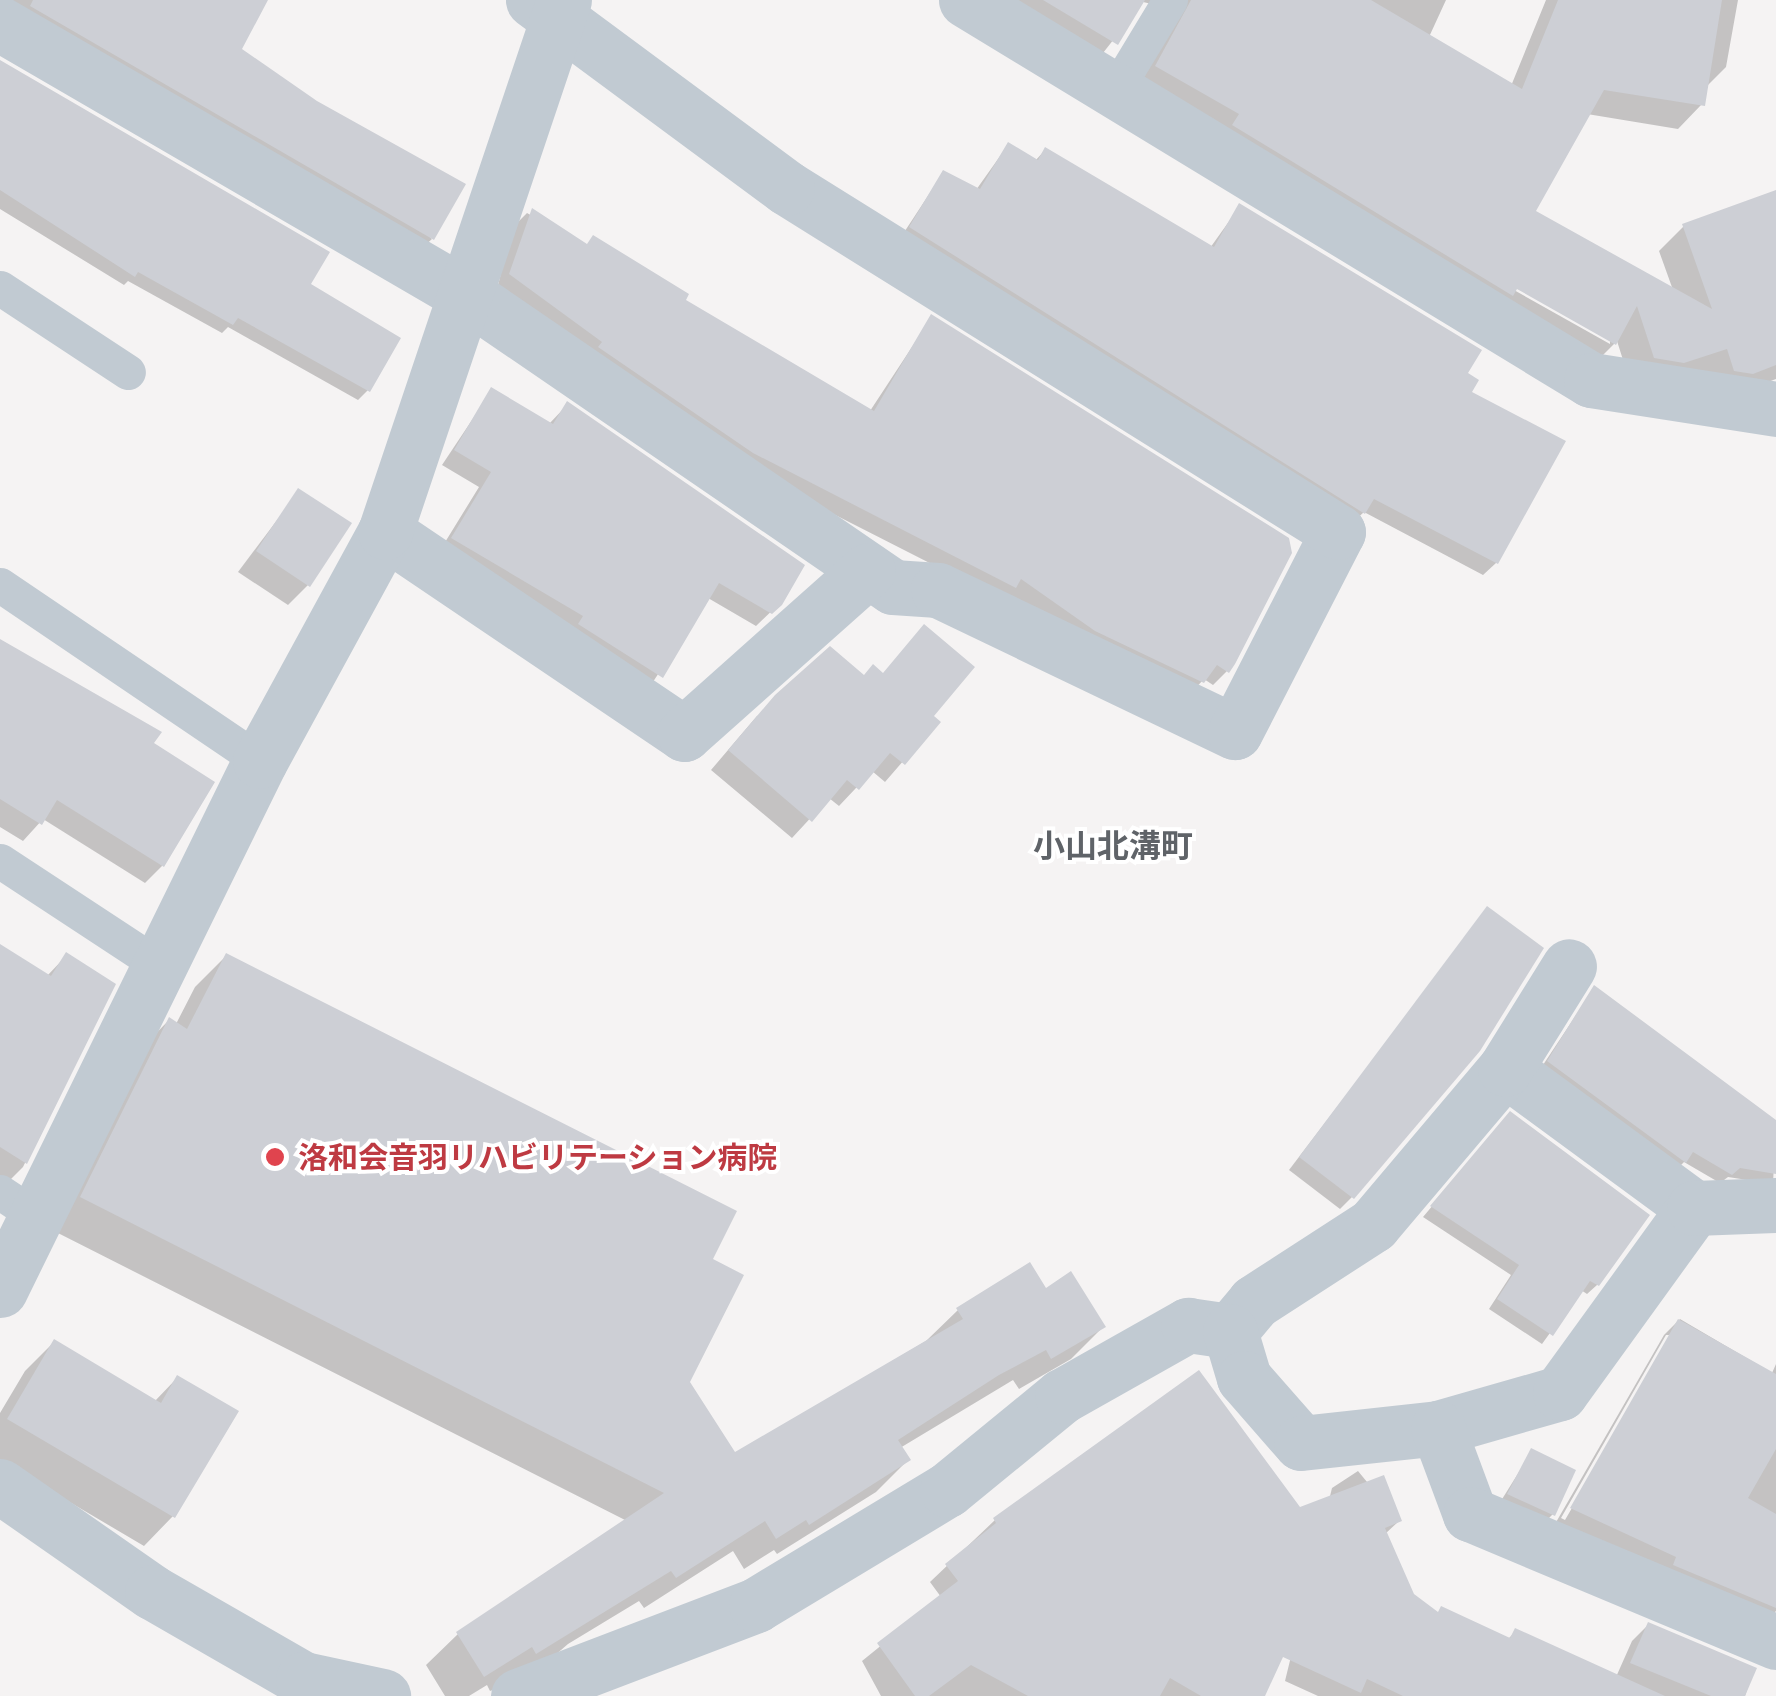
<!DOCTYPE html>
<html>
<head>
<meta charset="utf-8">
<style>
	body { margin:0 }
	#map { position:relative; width:1776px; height:1696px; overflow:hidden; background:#f5f3f3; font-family:"Public Sans","Noto Sans JP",sans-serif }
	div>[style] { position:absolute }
	.shadow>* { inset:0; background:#0003 }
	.building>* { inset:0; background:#cdcfd5 }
	.service>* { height:35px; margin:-17.5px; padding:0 17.5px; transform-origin:17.5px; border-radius:17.5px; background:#c1cad2 }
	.minor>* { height:55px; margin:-27.5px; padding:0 27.5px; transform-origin:27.5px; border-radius:27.5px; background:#c1cad2 }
	.dots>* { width:28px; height:28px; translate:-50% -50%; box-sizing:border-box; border:5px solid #fff; border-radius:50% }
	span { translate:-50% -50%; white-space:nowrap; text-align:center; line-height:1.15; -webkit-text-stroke:8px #fff; paint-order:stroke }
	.health-label { font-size:30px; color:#be3a42; font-weight:700 }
	.left { translate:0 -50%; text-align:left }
	.neighbourhood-label { font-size:32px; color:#5f6368; font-weight:700 }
</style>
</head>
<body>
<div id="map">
	<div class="shadow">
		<div style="clip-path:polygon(4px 0,265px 0,239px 50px,432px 239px,422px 248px)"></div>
		<div style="clip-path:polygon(evenodd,979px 0,1446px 0,1429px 37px,1511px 86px,1546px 0,1738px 0,1726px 67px,1706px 87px,1702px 104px,1678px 129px,1587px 114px,1532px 211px,1673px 290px,1659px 251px,1683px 227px,1776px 192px,1776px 379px,1727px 397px,1630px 382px,1617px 341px,1590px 368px,1132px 91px,1156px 5px,1143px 2px,1092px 67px,979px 0,1508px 281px,1610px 339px,1610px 344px,1505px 285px,1508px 281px)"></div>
		<div style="clip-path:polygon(0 61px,308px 285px,368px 390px,358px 400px,228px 327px,222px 333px,128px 281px,124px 285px,0 209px)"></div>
		<div style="clip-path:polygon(1008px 145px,1035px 161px,1045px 150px,1210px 248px,1240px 206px,1464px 374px,1469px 393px,1562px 442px,1496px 563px,1483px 575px,1364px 512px,1351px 524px,899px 240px,943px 173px,976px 190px)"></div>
		<div style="clip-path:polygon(527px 213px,870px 411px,931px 318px,1227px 671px,1213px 685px,1204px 679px,1189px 695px,739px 466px,497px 289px,513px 227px)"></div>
		<div style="clip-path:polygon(492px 390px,549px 424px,567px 405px,780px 603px,756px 626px,708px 598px,647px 691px,439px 552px,479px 487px,442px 465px)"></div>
		<div style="clip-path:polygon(299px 491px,308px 585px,288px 605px,238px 572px)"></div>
		<div style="clip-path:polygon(0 642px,151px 744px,162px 866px,145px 883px,43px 819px,23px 841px,0 827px)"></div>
		<div style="clip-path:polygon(863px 678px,937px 722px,885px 782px,872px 771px,839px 806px,829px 798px,792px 838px,711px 770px,757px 716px)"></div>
		<div style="clip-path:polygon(1488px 909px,1352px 1197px,1340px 1209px,1289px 1170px)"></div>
		<div style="clip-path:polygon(0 947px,47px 976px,66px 956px,112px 985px,23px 1167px,6px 1184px,0 1181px)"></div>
		<div style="clip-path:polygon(226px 956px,709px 1260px,687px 1382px,735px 1455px,926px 1341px,958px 1310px,1045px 1291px,1103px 1327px,1071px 1359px,1019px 1389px,1013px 1380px,900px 1448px,908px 1460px,876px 1492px,777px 1554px,774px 1550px,744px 1569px,733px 1551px,644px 1608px,639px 1601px,568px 1644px,532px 1675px,490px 1691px,487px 1685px,469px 1696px,445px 1696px,426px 1665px,458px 1634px,627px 1521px,50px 1229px,138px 1052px,169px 1020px,176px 1024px,195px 987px)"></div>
		<div style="clip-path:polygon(1594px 988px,1776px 1122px,1773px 1184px,1728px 1177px,1720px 1183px,1684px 1162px,1675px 1171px,1539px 1071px)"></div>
		<div style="clip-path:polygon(1501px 1124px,1647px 1215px,1597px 1285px,1587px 1294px,1581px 1290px,1542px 1344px,1489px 1309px,1511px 1275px,1423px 1217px)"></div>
		<div style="clip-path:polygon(evenodd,1680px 1319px,1772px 1373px,1776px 1364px,1776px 1611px,1762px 1625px,1555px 1524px,1664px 1335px,1680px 1319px,1666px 1335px,1672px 1335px,1565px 1520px,1561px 1518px,1666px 1335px)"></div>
		<div style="clip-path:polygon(54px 1342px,154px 1402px,177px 1378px,173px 1516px,144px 1546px,0 1461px,0 1413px,25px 1371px)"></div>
		<div style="clip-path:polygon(1532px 1451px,1553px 1514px,1543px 1524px,1499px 1504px)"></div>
		<div style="clip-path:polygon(1358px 1471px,1399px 1521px,1385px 1534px,1412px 1595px,1437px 1614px,1507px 1640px,1516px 1631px,1616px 1677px,1632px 1641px,1648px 1625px,1754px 1669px,1745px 1696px,1318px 1696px,1285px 1681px,1332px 1488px)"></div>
		<div style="clip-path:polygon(995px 1520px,1207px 1696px,881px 1696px,862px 1661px,941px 1597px,930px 1582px)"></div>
	</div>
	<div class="building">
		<div style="clip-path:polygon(33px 0,268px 0,242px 49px,317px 101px,466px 184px,434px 240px,30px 6px)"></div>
		<div style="clip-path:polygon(1043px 0,1145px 0,1118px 45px)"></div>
		<div style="clip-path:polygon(1191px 0,1371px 0,1522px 89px,1558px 0,1722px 0,1705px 106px,1604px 90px,1536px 211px,1712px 309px,1682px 224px,1776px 190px,1776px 365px,1753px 374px,1734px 371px,1727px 349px,1684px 363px,1654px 358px,1637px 306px,1616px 345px,1517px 289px,1513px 296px,1232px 125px,1239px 114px,1155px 66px)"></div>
		<div style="clip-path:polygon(0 60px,330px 252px,311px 284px,401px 338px,370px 392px,238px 318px,233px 325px,138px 272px,135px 277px,0 190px)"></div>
		<div style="clip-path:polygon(1008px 142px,1038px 160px,1045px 147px,1214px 247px,1239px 203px,1482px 350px,1468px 373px,1479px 380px,1472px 392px,1566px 441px,1498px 564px,1374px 499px,1365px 514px,909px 227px,943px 170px,980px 189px)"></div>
		<div style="clip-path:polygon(532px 208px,587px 244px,593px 235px,689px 294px,686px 300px,874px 411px,931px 314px,1289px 538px,1292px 553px,1235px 664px,1229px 673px,1217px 665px,1204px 683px,1095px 631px,1021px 579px,1016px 588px,753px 453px,598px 347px,602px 342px,509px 274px)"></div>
		<div style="clip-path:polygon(491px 387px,553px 424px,567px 401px,805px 565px,782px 605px,772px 614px,719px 583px,663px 678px,578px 624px,583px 616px,451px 538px,491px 472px,454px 450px)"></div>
		<div style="clip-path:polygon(298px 488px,352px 523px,310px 587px,256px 551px)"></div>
		<div style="clip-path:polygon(924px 624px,975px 667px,934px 716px,941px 722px,905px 765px,890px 753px,859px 790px,847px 780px,812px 822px,728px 750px,775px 695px,830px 646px,864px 675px,873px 664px,883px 673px)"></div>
		<div style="clip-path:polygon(0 639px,162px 732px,154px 743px,215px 782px,164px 867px,57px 800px,42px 825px,0 799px)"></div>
		<div style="clip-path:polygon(1487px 906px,1544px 948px,1480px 1051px,1354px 1199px,1299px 1157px)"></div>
		<div style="clip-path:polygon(0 944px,51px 976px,66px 952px,116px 984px,27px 1164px,0 1147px)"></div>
		<div style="clip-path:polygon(226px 953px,737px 1211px,713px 1259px,744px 1275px,690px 1382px,735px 1452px,963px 1319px,956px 1308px,1030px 1262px,1046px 1288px,1071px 1271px,1106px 1327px,1051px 1359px,1046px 1350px,999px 1375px,898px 1440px,911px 1460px,809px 1525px,806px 1520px,776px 1539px,765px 1521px,676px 1578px,671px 1571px,536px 1654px,532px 1647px,484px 1677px,456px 1632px,664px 1493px,80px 1197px,169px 1017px,187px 1029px)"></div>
		<div style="clip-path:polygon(1594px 985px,1776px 1120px,1776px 1174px,1740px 1168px,1732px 1175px,1693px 1152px,1686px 1163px,1547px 1061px)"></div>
		<div style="clip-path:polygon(1510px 1111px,1650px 1215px,1599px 1286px,1590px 1281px,1553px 1336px,1497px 1299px,1519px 1265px,1430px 1206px)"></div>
		<div style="clip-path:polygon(1678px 1319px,1776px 1374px,1776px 1449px,1748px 1498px,1776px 1514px,1776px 1608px,1673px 1565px,1676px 1557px,1570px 1508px)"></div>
		<div style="clip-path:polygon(54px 1339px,161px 1403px,177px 1375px,239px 1411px,175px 1518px,7px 1419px)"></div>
		<div style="clip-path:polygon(1199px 1370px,1300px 1507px,1384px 1475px,1402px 1521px,1385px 1528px,1414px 1594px,1438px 1612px,1441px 1606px,1510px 1638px,1515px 1628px,1665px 1696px,1403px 1696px,1367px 1679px,1361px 1693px,1283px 1657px,1265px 1696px,1201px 1696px,1170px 1678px,1160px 1696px,1028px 1696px,971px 1665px,929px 1696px,915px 1696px,877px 1643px,958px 1581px,945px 1564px,996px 1523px,993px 1518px)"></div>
		<div style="clip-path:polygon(1531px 1448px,1576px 1470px,1555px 1516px,1507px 1494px)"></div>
		<div style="clip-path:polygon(1648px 1622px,1757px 1668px,1745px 1696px,1711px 1696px,1630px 1663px)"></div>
	</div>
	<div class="service">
		<div style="left:1113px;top:94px;width:110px;rotate:-58.8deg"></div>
		<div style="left:0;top:288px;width:153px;rotate:33.3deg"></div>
		<div style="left:0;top:585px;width:314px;rotate:34.1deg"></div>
		<div style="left:0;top:861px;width:188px;rotate:33.3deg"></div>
		<div style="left:0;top:1192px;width:43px;rotate:33.7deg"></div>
	</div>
	<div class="minor">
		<div style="left:966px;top:0;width:731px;rotate:31.3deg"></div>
		<div style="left:1591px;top:380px;width:187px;rotate:8.9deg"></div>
		<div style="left:0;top:24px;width:541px;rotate:30.17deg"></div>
		<div style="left:468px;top:296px;width:515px;rotate:34.4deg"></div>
		<div style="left:893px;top:587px;width:45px;rotate:3.8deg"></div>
		<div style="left:938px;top:590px;width:329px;rotate:25.6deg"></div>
		<div style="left:1235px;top:732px;width:225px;rotate:-62.8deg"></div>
		<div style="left:1338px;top:532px;width:650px;rotate:-148.02deg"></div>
		<div style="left:787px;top:188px;width:316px;rotate:-143.5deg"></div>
		<div style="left:385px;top:532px;width:361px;rotate:34deg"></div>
		<div style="left:684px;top:734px;width:246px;rotate:-41.7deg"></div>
		<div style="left:1505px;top:1069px;width:235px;rotate:36.3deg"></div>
		<div style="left:0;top:1290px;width:589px;rotate:-63.83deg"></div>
		<div style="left:260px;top:761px;width:261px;rotate:-61.4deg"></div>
		<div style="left:385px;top:532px;width:561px;rotate:-71.4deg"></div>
		<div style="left:1230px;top:1331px;width:38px;rotate:-50deg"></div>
		<div style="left:1254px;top:1302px;width:142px;rotate:-32.9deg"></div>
		<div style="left:1373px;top:1225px;width:204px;rotate:-49.8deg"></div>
		<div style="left:1505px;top:1069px;width:121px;rotate:-58.1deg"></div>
		<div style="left:1438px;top:1428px;width:127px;rotate:-16deg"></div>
		<div style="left:1560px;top:1393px;width:228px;rotate:-54.1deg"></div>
		<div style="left:1694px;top:1208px;width:82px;rotate:-2.1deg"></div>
		<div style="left:0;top:1486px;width:185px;rotate:34.9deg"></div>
		<div style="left:152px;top:1592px;width:174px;rotate:29.9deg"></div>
		<div style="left:303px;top:1679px;width:82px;rotate:12deg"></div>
		<div style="left:518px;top:1696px;width:255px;rotate:-20.9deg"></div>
		<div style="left:756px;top:1605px;width:223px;rotate:-31.1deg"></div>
		<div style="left:947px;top:1490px;width:149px;rotate:-39.3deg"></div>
		<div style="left:1062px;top:1396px;width:145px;rotate:-29.4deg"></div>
		<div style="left:1188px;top:1325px;width:42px;rotate:8.1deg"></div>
		<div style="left:1230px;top:1331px;width:49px;rotate:73.4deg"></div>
		<div style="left:1244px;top:1378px;width:86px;rotate:48.8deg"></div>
		<div style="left:1301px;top:1443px;width:138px;rotate:-6.2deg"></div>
		<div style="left:1438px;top:1428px;width:92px;rotate:69.6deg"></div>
		<div style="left:1470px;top:1514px;width:332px;rotate:22.7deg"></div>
	</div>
	<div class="dots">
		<div style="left:275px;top:1157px;background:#e0444e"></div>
	</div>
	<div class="health-label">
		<span class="left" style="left:298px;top:1157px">洛和会音羽リハビリテーション病院</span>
	</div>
	<div class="neighbourhood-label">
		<span style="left:1113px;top:846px">小山北溝町</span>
	</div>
</div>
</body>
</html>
